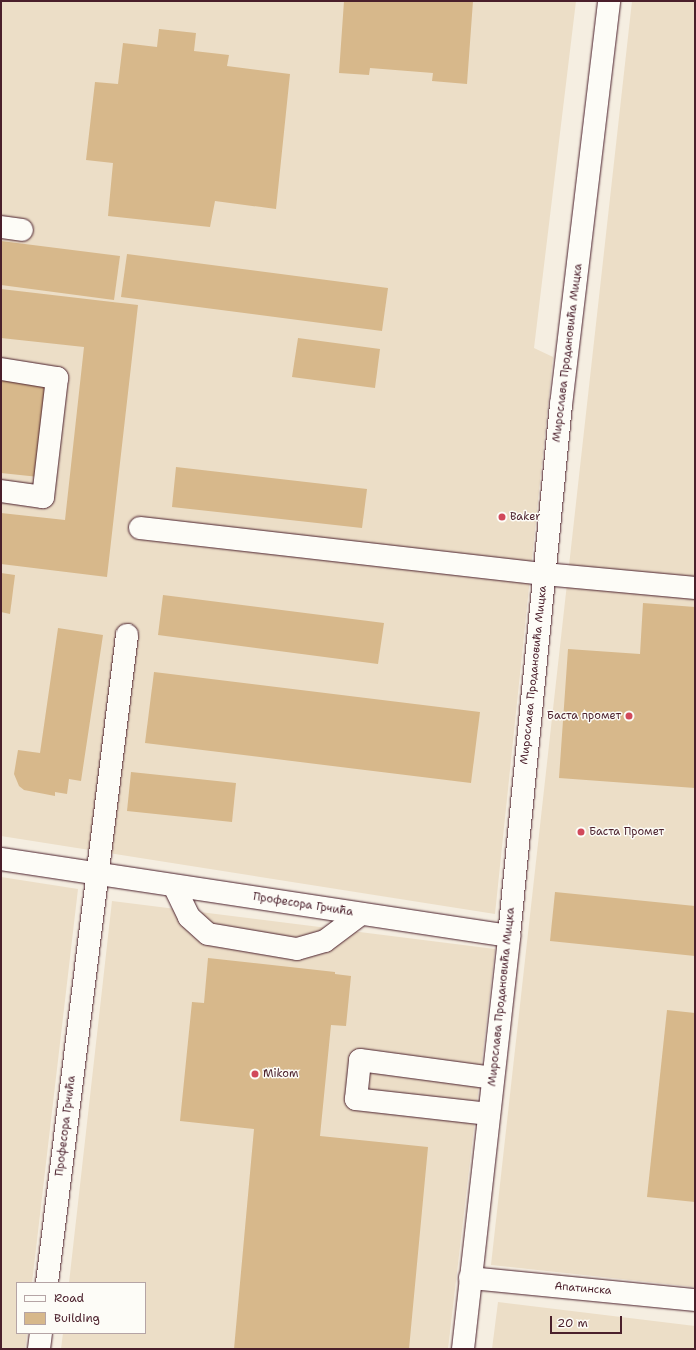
<!DOCTYPE html>
<html>
<head>
<meta charset="utf-8">
<style>
	body { margin:0 }
	#map { position:relative; width:696px; height:1350px; overflow:hidden; background:#f5eee1; font-family:"Shantell Sans",sans-serif }
	div>[style] { position:absolute }
	.built>* { inset:0; background:#ecdec7 }
	.building>* { inset:0; background:#d7b88b }
	.roads { filter:drop-shadow(0 0 1px #4a1f2b) drop-shadow(0 0 1px #4a1f2b) }
	.minor>* { height:22px; margin:-11px; padding:0 11px; transform-origin:11px; border-radius:11px; background:#fdfcf7 }
	.dots>* { width:11px; height:11px; translate:-50% -50%; box-sizing:border-box; border:2px solid #fdfcf7; border-radius:50% }
	span { translate:-50% -50%; white-space:nowrap; text-align:center; line-height:1.15; -webkit-text-stroke:3px #fdfcf7; paint-order:stroke }
	.street-label { font-size:11px; color:#4a1f2b }
	.poi-label { font-size:11px; color:#4a1f2b }
	.left { translate:0 -50%; text-align:left }
	.right { translate:-100% -50%; text-align:right }
	.frame { position:absolute; inset:0; border:2px solid #4a1f2b; pointer-events:none }
	.legend { position:absolute; left:16px; top:1282px; width:130px; height:52px; box-sizing:border-box; background:#fdfcf7; border:1px solid #b5a4a5; margin:0; padding:5px 7px; list-style:none; font-size:12px; color:#4a1f2b }
	.legend li { display:flex; align-items:center; gap:8px; height:20px }
	.legend b { width:20px; border:1px solid #b5a4a5 }
	.scale { position:absolute; left:550px; top:1316px; width:72px; height:18px; box-sizing:border-box; border:2px solid #4a1f2b; border-top:0; padding-left:5px; font-size:12px; line-height:14px; white-space:nowrap; color:#4a1f2b; -webkit-text-stroke:3px #fdfcf7; paint-order:stroke }
</style>
</head>
<body>
<div id="map">
	<div class="built">
		<div style="clip-path:polygon(1px 1px,576px 1px,534px 348px,553px 357px,495px 914px,1px 836px)"></div>
		<div style="clip-path:polygon(632px 1px,695px 1px,695px 1287px,491px 1265px)"></div>
		<div style="clip-path:polygon(1px 877px,78px 889px,32px 1283px,17px 1283px,17px 1333px,27px 1333px,25px 1349px,1px 1349px)"></div>
		<div style="clip-path:polygon(112px 901px,495px 949px,448px 1349px,61px 1349px,63px 1333px,145px 1333px,145px 1283px,69px 1283px)"></div>
		<div style="clip-path:polygon(498px 1302px,695px 1326px,695px 1349px,492px 1349px)"></div>
	</div>
	<div class="building">
		<div style="clip-path:polygon(344px 1px,473px 1px,467px 84px,432px 81px,433px 73px,370px 68px,369px 75px,339px 73px)"></div>
		<div style="clip-path:polygon(159px 29px,196px 33px,194px 51px,229px 55px,227px 66px,290px 74px,276px 209px,215px 201px,210px 227px,108px 216px,113px 163px,86px 160px,95px 82px,118px 84px,123px 43px,157px 47px)"></div>
		<div style="clip-path:polygon(1px 241px,120px 256px,114px 300px,1px 285px)"></div>
		<div style="clip-path:polygon(127px 254px,388px 288px,382px 331px,121px 297px)"></div>
		<div style="clip-path:polygon(1px 289px,138px 305px,107px 577px,1px 564px,1px 513px,65px 520px,84px 347px,1px 338px)"></div>
		<div style="clip-path:polygon(298px 338px,380px 349px,375px 388px,292px 377px)"></div>
		<div style="clip-path:polygon(1px 380px,49px 385px,39px 477px,1px 473px)"></div>
		<div style="clip-path:polygon(176px 467px,367px 489px,362px 528px,172px 507px)"></div>
		<div style="clip-path:polygon(1px 573px,15px 575px,10px 614px,1px 612px)"></div>
		<div style="clip-path:polygon(163px 595px,384px 623px,378px 664px,158px 635px)"></div>
		<div style="clip-path:polygon(643px 603px,695px 607px,695px 788px,559px 778px,568px 649px,640px 654px)"></div>
		<div style="clip-path:polygon(58px 628px,103px 635px,81px 781px,69px 779px,67px 794px,55px 792px,55px 796px,24px 790px,19px 786px,14px 774px,18px 750px,40px 753px)"></div>
		<div style="clip-path:polygon(154px 672px,480px 712px,471px 783px,145px 743px)"></div>
		<div style="clip-path:polygon(131px 772px,236px 783px,232px 822px,127px 811px)"></div>
		<div style="clip-path:polygon(555px 892px,695px 906px,695px 956px,550px 941px)"></div>
		<div style="clip-path:polygon(208px 958px,335px 972px,335px 974px,351px 976px,346px 1026px,331px 1025px,320px 1136px,428px 1147px,409px 1349px,234px 1349px,254px 1129px,180px 1121px,192px 1002px,204px 1003px)"></div>
		<div style="clip-path:polygon(667px 1010px,695px 1013px,695px 1202px,647px 1197px)"></div>
	</div>
	<div class="roads">
		<div class="minor">
			<div style="left:1px;top:227px;width:21px;rotate:8deg"></div>
			<div style="left:1px;top:369px;width:57px;rotate:9.1deg"></div>
			<div style="left:57px;top:378px;width:120px;rotate:96.7deg"></div>
			<div style="left:43px;top:497px;width:42px;rotate:-171.9deg"></div>
			<div style="left:140px;top:528px;width:407px;rotate:6.5deg"></div>
			<div style="left:544px;top:574px;width:152px;rotate:5.3deg"></div>
			<div style="left:1px;top:859px;width:514px;rotate:8.62deg"></div>
			<div style="left:174px;top:886px;width:34px;rotate:64deg"></div>
			<div style="left:189px;top:917px;width:25px;rotate:42deg"></div>
			<div style="left:208px;top:934px;width:90px;rotate:9.6deg"></div>
			<div style="left:297px;top:949px;width:29px;rotate:-16deg"></div>
			<div style="left:325px;top:941px;width:45px;rotate:-36.9deg"></div>
			<div style="left:489px;top:1114px;width:134px;rotate:-173.6deg"></div>
			<div style="left:356px;top:1099px;width:39px;rotate:-84deg"></div>
			<div style="left:360px;top:1060px;width:134px;rotate:7.7deg"></div>
			<div style="left:470px;top:1278px;width:226px;rotate:5.6deg"></div>
			<div style="left:47px;top:1283px;width:653px;rotate:-82.96deg"></div>
			<div style="left:39px;top:1349px;width:16px;rotate:-83deg"></div>
			<div style="left:463px;top:1349px;width:416px;rotate:-83.6deg"></div>
			<div style="left:509px;top:936px;width:534px;rotate:-84.41deg"></div>
			<div style="left:561px;top:405px;width:407px;rotate:-83.2deg"></div>
		</div>
	</div>
	<div class="dots">
		<div style="left:502px;top:517px;background:#d1495b"></div>
		<div style="left:629px;top:716px;background:#d1495b"></div>
		<div style="left:581px;top:832px;background:#d1495b"></div>
		<div style="left:255px;top:1074px;background:#d1495b"></div>
	</div>
	<div class="street-label">
		<span style="left:568px;top:353px;rotate:-83deg">Мирослава Продановића Мицка</span>
		<span style="left:534px;top:675px;rotate:-84deg">Мирослава Продановића Мицка</span>
		<span style="left:303px;top:905px;rotate:9deg">Професора Грчића</span>
		<span style="left:502px;top:997px;rotate:-84deg">Мирослава Продановића Мицка</span>
		<span style="left:66px;top:1126px;rotate:-83deg">Професора Грчића</span>
		<span style="left:583px;top:1289px;rotate:5deg">Апатинска</span>
	</div>
	<div class="poi-label">
		<span class="left" style="left:510px;top:517px">Baker</span>
		<span class="right" style="left:621px;top:716px">Баста промет</span>
		<span class="left" style="left:589px;top:832px">Баста Промет</span>
		<span class="left" style="left:263px;top:1074px">Mikom</span>
	</div>
	<div class="frame"></div>
	<ul class="legend">
	<li><b style="height:5px;background:#fdfcf7"></b>Road</li>
	<li><b style="height:11px;background:#d7b88b"></b>Building</li>
	</ul>
	<div class="scale">20 m</div>
</div>
</body>
</html>
